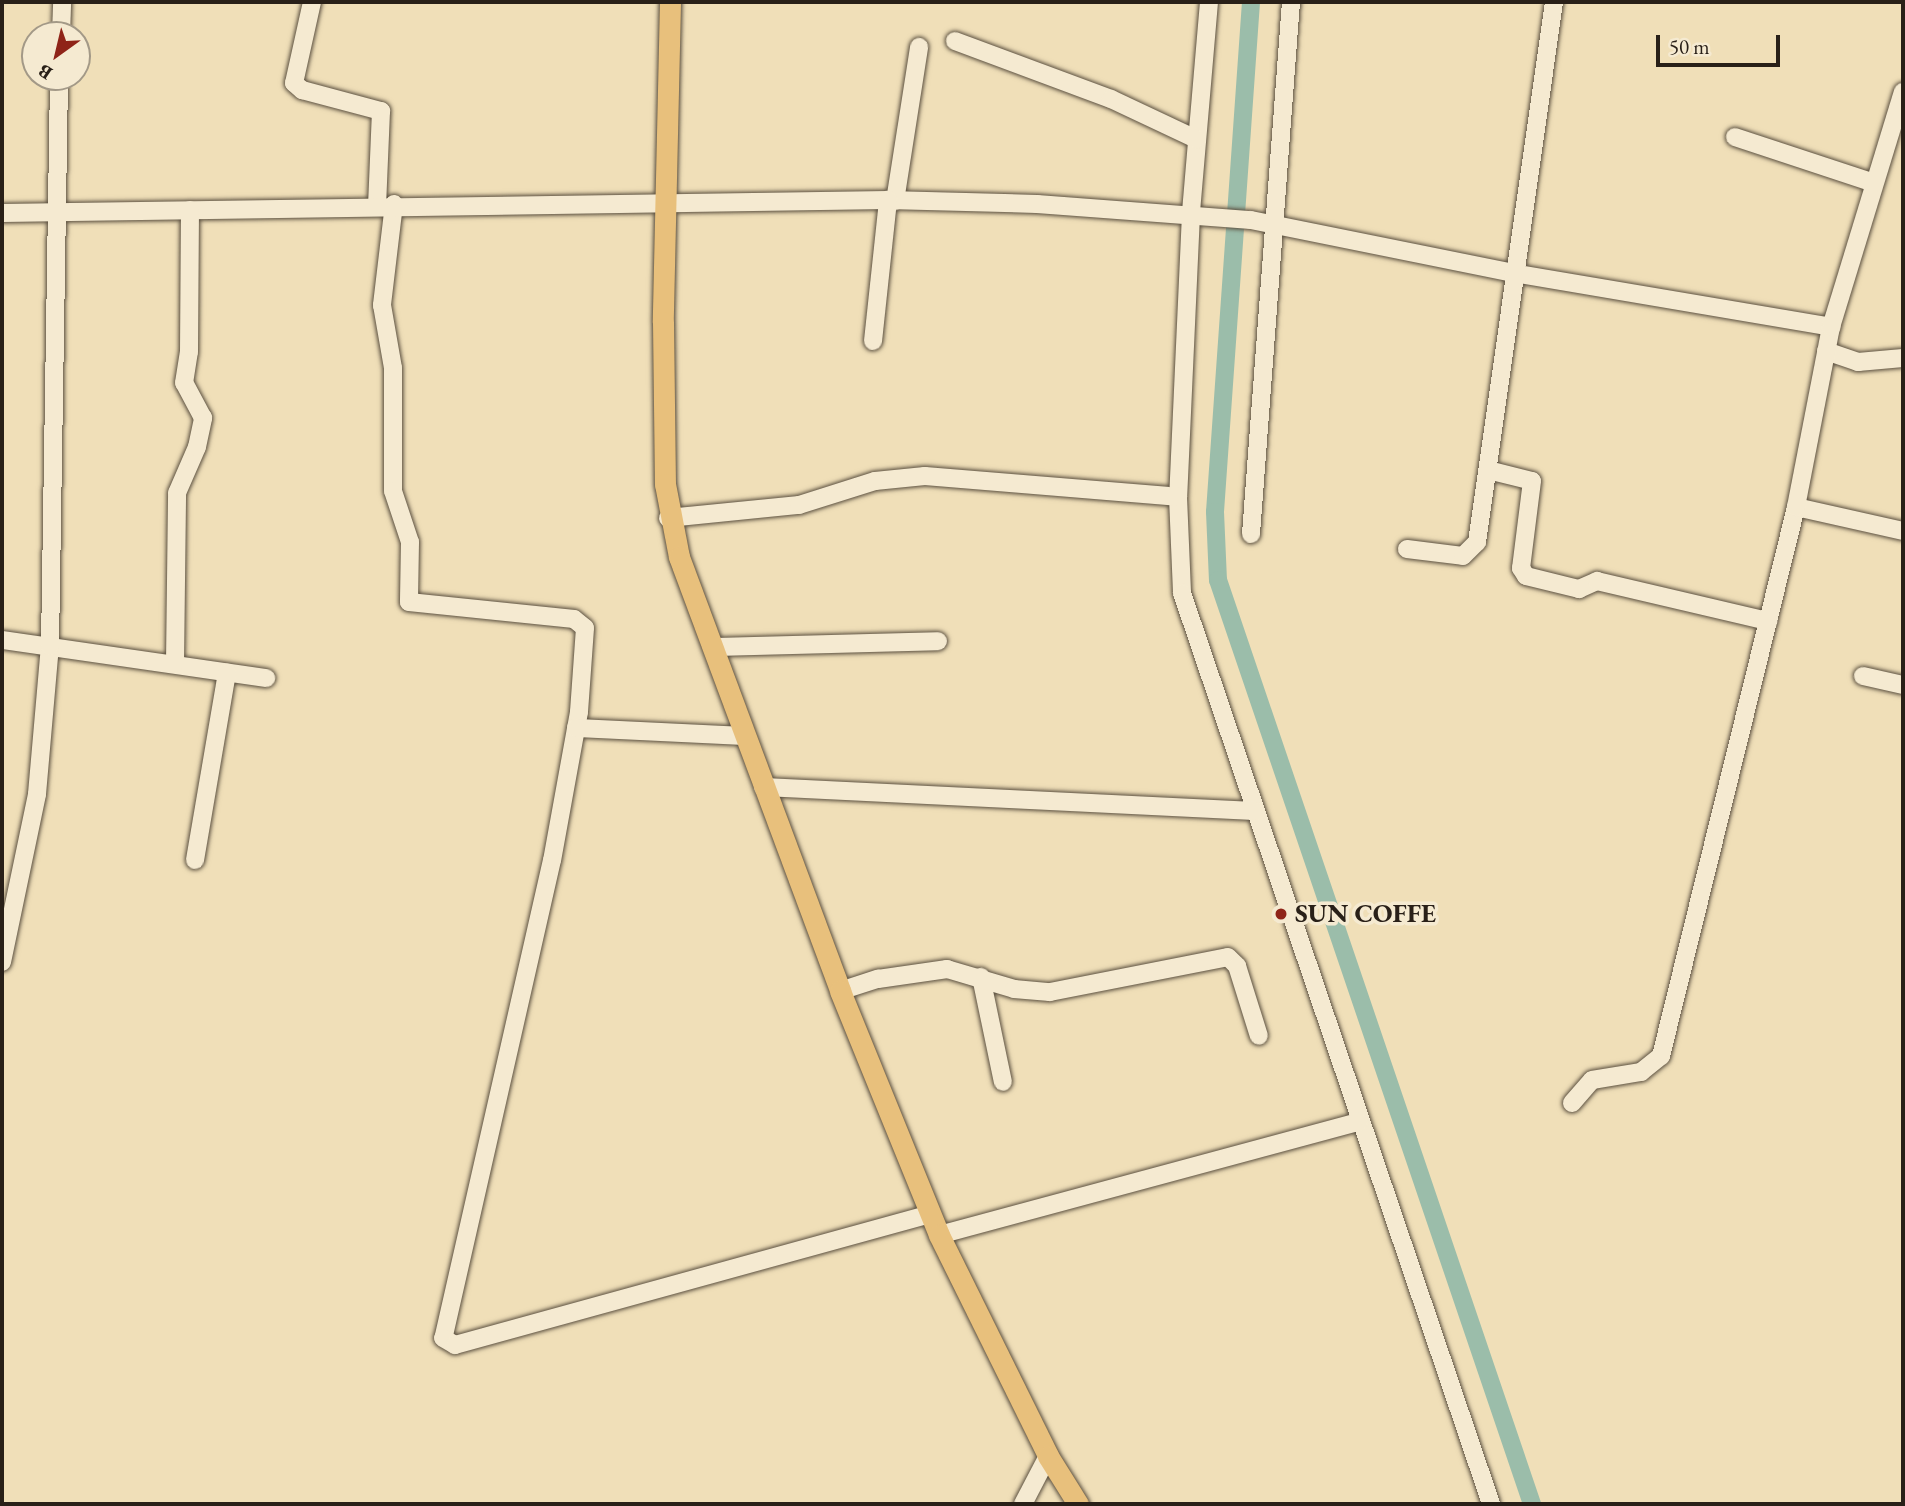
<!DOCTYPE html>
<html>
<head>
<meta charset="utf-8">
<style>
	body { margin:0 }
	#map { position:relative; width:1905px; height:1506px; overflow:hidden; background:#f0dfb8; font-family:"EB Garamond",serif }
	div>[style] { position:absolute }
	.canal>* { height:18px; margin:-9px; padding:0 9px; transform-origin:9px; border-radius:9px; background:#9bbdaa }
	.roads { filter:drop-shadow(0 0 2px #5b5040) drop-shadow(0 0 2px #5b5040) }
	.minor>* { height:18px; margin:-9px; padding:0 9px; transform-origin:9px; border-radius:9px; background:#f5ead1 }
	.major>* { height:21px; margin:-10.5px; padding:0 10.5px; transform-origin:10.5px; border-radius:10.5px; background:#e8c07c }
	.dots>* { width:19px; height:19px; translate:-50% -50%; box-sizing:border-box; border:4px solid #f5ead1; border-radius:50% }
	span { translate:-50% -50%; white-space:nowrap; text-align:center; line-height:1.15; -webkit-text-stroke:7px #f5ead1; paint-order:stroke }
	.poi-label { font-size:26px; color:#292018; font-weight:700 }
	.left { translate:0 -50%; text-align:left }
	.frame { position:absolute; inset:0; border:4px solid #292018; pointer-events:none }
	.north { position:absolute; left:21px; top:21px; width:70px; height:70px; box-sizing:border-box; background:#f5ead1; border:2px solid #a39987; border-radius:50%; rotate:214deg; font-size:19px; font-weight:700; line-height:28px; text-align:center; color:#292018 }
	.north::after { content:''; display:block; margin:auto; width:24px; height:32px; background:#8f2418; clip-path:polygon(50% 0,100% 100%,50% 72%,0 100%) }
	.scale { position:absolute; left:1656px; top:35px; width:124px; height:32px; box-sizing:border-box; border:4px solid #292018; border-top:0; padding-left:9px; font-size:21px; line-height:24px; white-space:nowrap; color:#292018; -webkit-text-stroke:5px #f5ead1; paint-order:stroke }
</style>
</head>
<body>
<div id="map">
	<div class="canal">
		<div style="left:1251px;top:2px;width:511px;rotate:94.04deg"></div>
		<div style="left:1215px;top:512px;width:68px;rotate:87.5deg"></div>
		<div style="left:1218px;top:580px;width:976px;rotate:71.23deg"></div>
	</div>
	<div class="roads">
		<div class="minor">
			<div style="left:312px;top:2px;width:83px;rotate:102.5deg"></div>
			<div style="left:294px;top:83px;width:11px;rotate:41deg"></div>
			<div style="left:302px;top:90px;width:82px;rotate:14.9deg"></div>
			<div style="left:381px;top:111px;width:94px;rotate:92.4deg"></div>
			<div style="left:1209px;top:2px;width:213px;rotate:94.9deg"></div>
			<div style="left:1191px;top:214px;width:283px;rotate:92.6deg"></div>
			<div style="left:1178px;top:497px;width:96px;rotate:87.6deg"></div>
			<div style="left:1182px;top:593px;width:962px;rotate:71.26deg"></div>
			<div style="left:61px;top:35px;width:33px;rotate:-88deg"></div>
			<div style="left:955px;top:41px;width:166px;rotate:20.4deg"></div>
			<div style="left:1111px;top:99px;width:94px;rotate:25.2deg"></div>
			<div style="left:1735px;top:137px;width:146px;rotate:18.3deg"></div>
			<div style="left:895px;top:201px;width:156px;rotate:-81.1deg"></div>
			<div style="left:394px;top:204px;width:102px;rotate:96.8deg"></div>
			<div style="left:382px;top:305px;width:64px;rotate:80.1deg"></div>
			<div style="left:393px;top:368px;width:123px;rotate:90deg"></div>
			<div style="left:393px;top:491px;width:54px;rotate:71.6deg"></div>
			<div style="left:410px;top:542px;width:60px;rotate:91deg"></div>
			<div style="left:409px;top:602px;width:166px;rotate:5.9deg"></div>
			<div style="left:574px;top:619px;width:14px;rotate:39deg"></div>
			<div style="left:585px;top:628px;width:84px;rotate:94.1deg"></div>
			<div style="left:579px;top:712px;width:150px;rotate:100.3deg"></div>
			<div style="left:552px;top:860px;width:490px;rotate:102.8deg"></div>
			<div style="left:443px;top:1338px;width:14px;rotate:30deg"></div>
			<div style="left:455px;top:1345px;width:494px;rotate:-15.4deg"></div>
			<div style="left:2px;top:213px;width:886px;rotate:-0.84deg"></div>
			<div style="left:888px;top:200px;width:149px;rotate:1.5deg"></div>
			<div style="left:1037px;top:204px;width:215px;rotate:4.3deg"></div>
			<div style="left:1251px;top:220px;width:267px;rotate:11.4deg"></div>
			<div style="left:1513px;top:273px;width:323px;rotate:9.6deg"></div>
			<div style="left:873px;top:341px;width:142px;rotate:-83.9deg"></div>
			<div style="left:1826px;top:351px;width:34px;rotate:19deg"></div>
			<div style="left:1858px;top:362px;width:45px;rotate:-5.1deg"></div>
			<div style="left:1488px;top:470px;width:45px;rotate:14deg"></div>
			<div style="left:1532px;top:481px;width:88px;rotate:97.2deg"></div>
			<div style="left:1521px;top:568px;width:9px;rotate:58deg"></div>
			<div style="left:1526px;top:576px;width:55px;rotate:13.8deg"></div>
			<div style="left:1579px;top:589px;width:20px;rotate:-24deg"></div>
			<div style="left:1597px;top:581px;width:176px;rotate:13.2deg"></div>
			<div style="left:1796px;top:507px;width:110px;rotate:12.6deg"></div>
			<div style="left:668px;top:518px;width:132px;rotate:-5.7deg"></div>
			<div style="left:799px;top:505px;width:80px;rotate:-17.5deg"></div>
			<div style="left:875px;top:481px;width:50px;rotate:-5.7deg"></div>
			<div style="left:925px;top:476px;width:254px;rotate:4.7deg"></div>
			<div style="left:1251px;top:534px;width:534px;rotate:-85.7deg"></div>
			<div style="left:1407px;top:549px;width:56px;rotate:7.1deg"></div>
			<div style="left:1463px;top:556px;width:20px;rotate:-45deg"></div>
			<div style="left:1477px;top:542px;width:545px;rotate:-81.88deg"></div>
			<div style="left:2px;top:640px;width:267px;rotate:8.2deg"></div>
			<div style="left:715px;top:647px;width:223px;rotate:-1.5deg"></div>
			<div style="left:175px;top:663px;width:170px;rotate:-89.3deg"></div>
			<div style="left:177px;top:493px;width:50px;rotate:-66.5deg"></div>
			<div style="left:197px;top:447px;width:30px;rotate:-78deg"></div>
			<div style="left:203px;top:418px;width:40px;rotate:-118deg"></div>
			<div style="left:184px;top:383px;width:31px;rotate:-81deg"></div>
			<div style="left:189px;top:352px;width:142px;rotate:-89.6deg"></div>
			<div style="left:1863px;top:676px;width:41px;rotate:12.7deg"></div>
			<div style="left:576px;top:728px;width:170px;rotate:2.7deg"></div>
			<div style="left:763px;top:787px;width:493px;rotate:2.8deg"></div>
			<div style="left:195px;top:860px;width:190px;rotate:-80.3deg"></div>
			<div style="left:2px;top:962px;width:172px;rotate:-78.2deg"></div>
			<div style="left:37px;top:794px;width:149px;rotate:-85deg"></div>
			<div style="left:50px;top:646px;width:569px;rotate:-89.09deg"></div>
			<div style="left:981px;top:977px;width:107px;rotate:78.2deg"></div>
			<div style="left:840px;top:991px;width:40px;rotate:-18deg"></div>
			<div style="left:878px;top:979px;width:70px;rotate:-8.2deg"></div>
			<div style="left:947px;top:969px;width:70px;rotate:16.6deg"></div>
			<div style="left:1014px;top:989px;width:36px;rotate:5deg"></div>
			<div style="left:1050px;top:992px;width:181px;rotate:-11.1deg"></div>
			<div style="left:1228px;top:957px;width:13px;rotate:45deg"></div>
			<div style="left:1237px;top:966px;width:73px;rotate:72.6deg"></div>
			<div style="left:1572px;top:1103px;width:30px;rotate:-49deg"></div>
			<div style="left:1592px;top:1080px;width:50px;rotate:-9.3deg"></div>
			<div style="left:1641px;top:1072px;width:26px;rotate:-39deg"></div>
			<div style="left:1661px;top:1056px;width:565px;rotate:-76.18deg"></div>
			<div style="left:1796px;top:507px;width:183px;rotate:-79deg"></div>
			<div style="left:1831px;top:327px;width:246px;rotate:-73deg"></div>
			<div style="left:939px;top:1235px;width:435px;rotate:-15.1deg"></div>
			<div style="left:1023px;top:1504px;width:54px;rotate:-62.5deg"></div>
		</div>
		<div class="major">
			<div style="left:670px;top:2px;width:320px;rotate:91.3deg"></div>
			<div style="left:663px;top:322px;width:162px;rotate:89.3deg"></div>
			<div style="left:665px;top:484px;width:74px;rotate:79.1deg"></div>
			<div style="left:679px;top:557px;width:463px;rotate:69.6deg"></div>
			<div style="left:840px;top:991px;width:263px;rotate:67.9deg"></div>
			<div style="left:939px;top:1235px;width:246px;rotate:63.7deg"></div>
			<div style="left:1048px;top:1456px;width:57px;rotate:58deg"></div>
		</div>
	</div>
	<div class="dots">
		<div style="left:1281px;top:914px;background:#8f2418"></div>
	</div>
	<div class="poi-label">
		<span class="left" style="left:1295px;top:914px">SUN COFFE</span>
	</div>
	<div class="frame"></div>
	<div class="north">B</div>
	<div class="scale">50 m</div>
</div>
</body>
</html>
